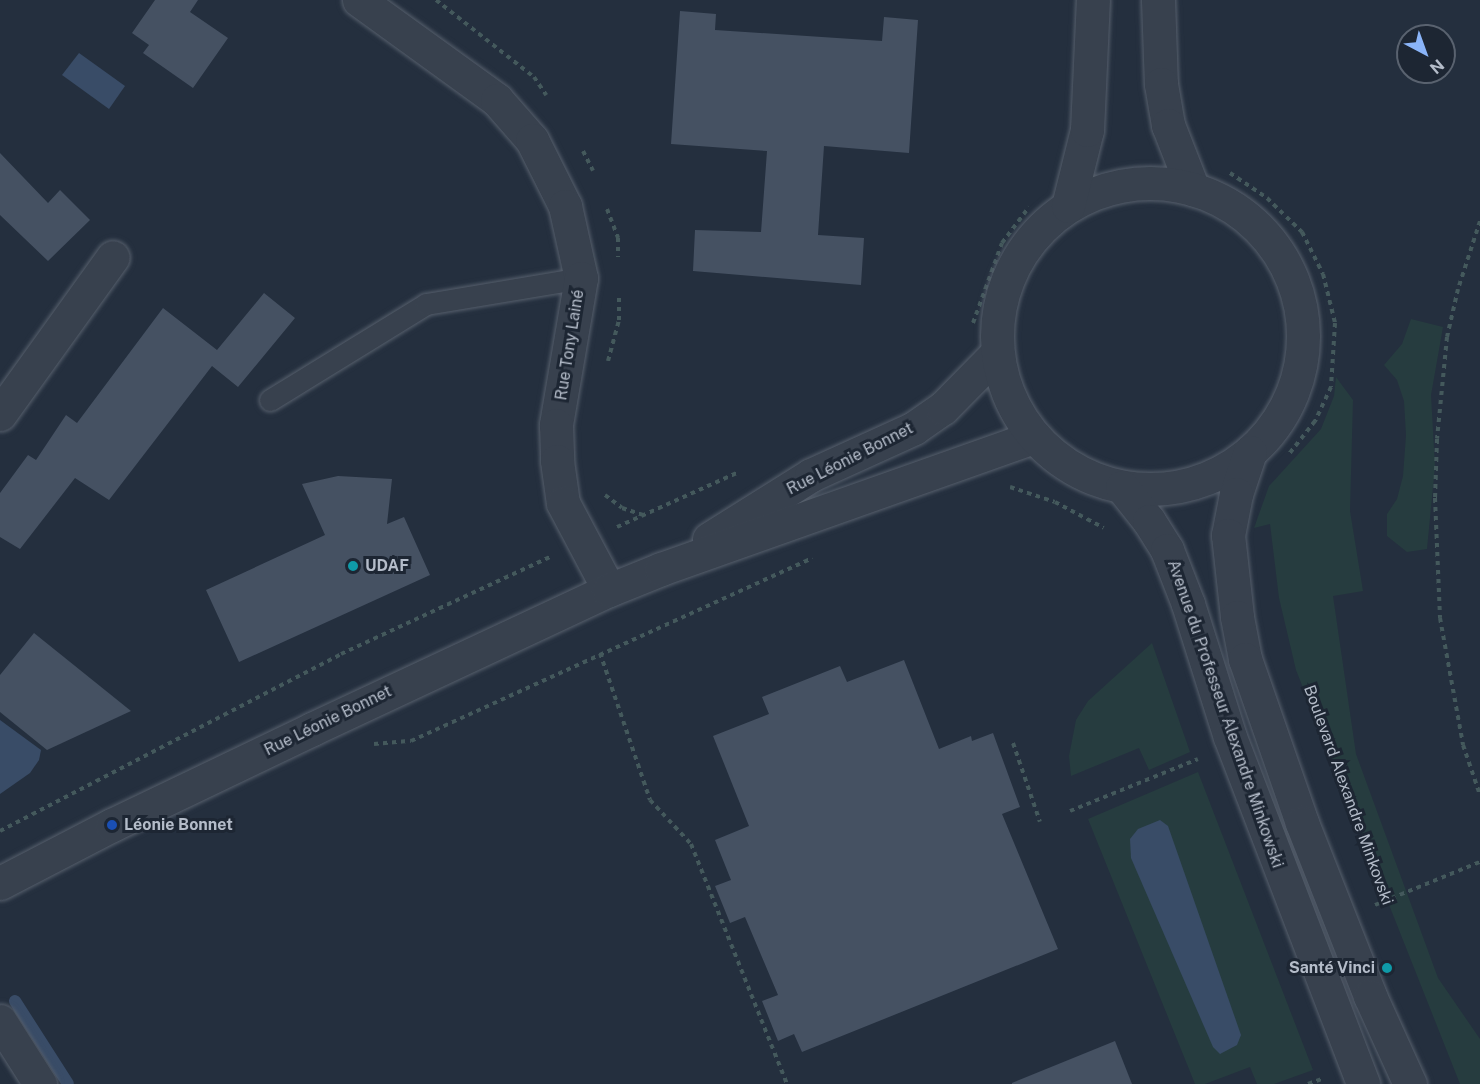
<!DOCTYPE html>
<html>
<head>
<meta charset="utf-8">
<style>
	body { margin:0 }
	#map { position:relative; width:1480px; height:1084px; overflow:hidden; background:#242f3e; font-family:"Public Sans",sans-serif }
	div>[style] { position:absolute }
	.green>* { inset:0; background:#263c3f }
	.water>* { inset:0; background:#394c67 }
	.stream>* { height:12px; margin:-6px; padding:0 6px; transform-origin:6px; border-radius:6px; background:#394c67 }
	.building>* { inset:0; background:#455162 }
	.path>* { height:4px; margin-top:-2px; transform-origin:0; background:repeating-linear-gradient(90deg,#44595c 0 4.5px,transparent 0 9px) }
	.roads { filter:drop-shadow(0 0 2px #565f6c) drop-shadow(0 0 2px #565f6c) }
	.service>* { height:21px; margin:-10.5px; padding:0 10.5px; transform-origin:10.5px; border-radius:10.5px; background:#38414e }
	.minor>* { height:33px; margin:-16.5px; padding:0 16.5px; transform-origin:16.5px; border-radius:16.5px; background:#38414e }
	.tertiary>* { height:33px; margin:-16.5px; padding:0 16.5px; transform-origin:16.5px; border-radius:16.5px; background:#38414e }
	.tertiary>.ring { margin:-16.5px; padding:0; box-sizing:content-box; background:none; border:33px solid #38414e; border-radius:50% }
	.dots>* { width:16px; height:16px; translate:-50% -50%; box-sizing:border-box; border:3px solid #1d2633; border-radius:50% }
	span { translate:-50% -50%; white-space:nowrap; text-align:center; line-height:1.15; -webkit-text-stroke:6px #1d2633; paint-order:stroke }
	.street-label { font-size:16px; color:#b4bcc9 }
	.poi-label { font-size:16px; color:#b4bcc9; font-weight:700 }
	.left { translate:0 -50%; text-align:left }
	.right { translate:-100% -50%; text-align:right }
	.north { position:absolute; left:1396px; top:24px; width:60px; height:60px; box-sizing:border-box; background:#1d2633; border:2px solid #59626f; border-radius:50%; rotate:139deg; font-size:16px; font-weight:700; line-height:24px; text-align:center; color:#b4bcc9 }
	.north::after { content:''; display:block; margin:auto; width:21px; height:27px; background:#8ab4f8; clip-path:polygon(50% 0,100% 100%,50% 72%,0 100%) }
</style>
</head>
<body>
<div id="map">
	<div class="green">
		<div style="clip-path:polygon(1411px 319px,1443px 327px,1431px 395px,1435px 466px,1427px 549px,1407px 552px,1387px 536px,1387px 514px,1397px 499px,1403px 476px,1406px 435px,1404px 401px,1397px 380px,1384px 365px,1402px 344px)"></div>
		<div style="clip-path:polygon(1336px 377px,1353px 400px,1350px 511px,1363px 591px,1333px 596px,1356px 754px,1438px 978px,1480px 1039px,1480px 1084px,1460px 1084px,1296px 670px,1279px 598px,1270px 524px,1254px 528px,1269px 486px,1321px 429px,1334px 396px)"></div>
		<div style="clip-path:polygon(1152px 643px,1190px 752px,1149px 770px,1139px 748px,1071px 776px,1069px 756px,1076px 720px,1088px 701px)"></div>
		<div style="clip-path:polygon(1198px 772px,1313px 1070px,1274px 1084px,1257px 1084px,1250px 1067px,1205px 1084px,1195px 1084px,1088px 819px)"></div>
	</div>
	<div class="water">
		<div style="clip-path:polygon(79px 53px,125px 86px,109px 109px,62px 75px)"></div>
		<div style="clip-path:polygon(0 720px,41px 750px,39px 760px,30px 773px,0 794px)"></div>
		<div style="clip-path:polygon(1160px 820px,1168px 826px,1241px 1035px,1237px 1045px,1220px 1054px,1213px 1047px,1131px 858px,1130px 839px,1138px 829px)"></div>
	</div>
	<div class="stream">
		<div style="left:15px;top:1001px;width:98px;rotate:57.4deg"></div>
	</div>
	<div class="building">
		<div style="clip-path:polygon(155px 0,198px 0,190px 12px,228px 38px,193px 88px,143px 53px,149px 45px,132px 33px)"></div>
		<div style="clip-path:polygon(680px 11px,716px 14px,715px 30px,882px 41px,884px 17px,918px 20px,909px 153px,824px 146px,818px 235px,864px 238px,861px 285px,693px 271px,695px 230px,761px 232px,767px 151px,671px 144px)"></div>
		<div style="clip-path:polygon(0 153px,48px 203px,60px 190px,90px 220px,48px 261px,0 215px)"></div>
		<div style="clip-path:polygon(264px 293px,295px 318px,238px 387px,212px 366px,109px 500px,75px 478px,20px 549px,0 537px,0 493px,28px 455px,36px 460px,66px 415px,77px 423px,163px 308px,217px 350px)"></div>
		<div style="clip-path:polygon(338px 476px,392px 479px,387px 524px,404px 517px,430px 575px,239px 662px,206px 590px,325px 535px,302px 484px)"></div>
		<div style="clip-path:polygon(34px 633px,131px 711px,47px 750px,0 712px,0 675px)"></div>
		<div style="clip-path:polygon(904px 660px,939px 749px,971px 736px,972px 741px,993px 733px,1020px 807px,1002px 814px,1058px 949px,802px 1052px,794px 1034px,778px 1041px,762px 1001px,778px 995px,745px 917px,730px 923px,715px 886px,731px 880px,715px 840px,749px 826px,713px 736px,769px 714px,762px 697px,840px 666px,847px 682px)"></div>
		<div style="clip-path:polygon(1115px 1041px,1132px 1084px,1012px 1084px,1012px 1083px)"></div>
	</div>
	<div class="path">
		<div style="left:436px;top:0;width:125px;rotate:38.2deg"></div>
		<div style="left:534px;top:77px;width:22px;rotate:56deg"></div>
		<div style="left:583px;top:151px;width:22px;rotate:63deg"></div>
		<div style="left:1230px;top:173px;width:45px;rotate:34deg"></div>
		<div style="left:1267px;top:198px;width:49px;rotate:44.2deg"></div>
		<div style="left:1302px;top:232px;width:47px;rotate:63.4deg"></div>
		<div style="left:1323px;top:274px;width:50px;rotate:76.2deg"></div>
		<div style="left:1335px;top:323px;width:64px;rotate:93.6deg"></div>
		<div style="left:1331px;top:387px;width:38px;rotate:115deg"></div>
		<div style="left:1315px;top:421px;width:42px;rotate:128.2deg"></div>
		<div style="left:607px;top:209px;width:31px;rotate:69deg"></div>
		<div style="left:618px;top:238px;width:19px;rotate:90deg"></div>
		<div style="left:1480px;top:221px;width:71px;rotate:107.9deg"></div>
		<div style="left:1458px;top:289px;width:49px;rotate:102.9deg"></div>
		<div style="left:1447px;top:337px;width:102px;rotate:95.6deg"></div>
		<div style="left:1437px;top:439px;width:59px;rotate:91.9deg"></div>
		<div style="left:1435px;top:498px;width:120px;rotate:87.6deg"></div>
		<div style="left:1440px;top:618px;width:129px;rotate:79.7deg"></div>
		<div style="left:1463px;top:745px;width:53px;rotate:71.2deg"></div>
		<div style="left:973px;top:323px;width:85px;rotate:-70.1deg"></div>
		<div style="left:1002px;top:243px;width:45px;rotate:-53.1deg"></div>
		<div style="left:608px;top:361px;width:42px;rotate:-75deg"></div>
		<div style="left:619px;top:320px;width:23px;rotate:-90deg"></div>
		<div style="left:1010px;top:487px;width:47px;rotate:18.4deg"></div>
		<div style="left:1055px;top:502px;width:55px;rotate:28deg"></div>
		<div style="left:605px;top:495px;width:21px;rotate:37deg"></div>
		<div style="left:622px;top:508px;width:22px;rotate:18deg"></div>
		<div style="left:617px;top:527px;width:134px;rotate:-24.3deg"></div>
		<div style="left:600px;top:653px;width:155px;rotate:71.2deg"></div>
		<div style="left:650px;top:800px;width:60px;rotate:47deg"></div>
		<div style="left:691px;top:844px;width:258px;rotate:68.2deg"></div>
		<div style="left:1013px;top:743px;width:83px;rotate:71.1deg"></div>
		<div style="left:374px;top:744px;width:37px;rotate:-5deg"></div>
		<div style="left:411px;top:741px;width:441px;rotate:-24.5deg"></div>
		<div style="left:1070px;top:811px;width:138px;rotate:-22.1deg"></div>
		<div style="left:0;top:831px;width:384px;rotate:-27.4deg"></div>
		<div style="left:341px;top:654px;width:230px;rotate:-24.9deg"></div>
		<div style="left:1375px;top:905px;width:113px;rotate:-22.3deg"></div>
		<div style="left:1308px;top:1084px;width:15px;rotate:-20deg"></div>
	</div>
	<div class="roads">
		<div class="service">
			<div style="left:270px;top:400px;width:183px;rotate:-31.6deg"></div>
			<div style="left:426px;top:304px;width:157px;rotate:-9.5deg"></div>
		</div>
		<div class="minor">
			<div style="left:359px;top:0;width:170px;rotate:35.9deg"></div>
			<div style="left:497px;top:100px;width:53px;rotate:48.8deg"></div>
			<div style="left:532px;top:140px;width:74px;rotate:63.4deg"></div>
			<div style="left:565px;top:206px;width:74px;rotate:77.5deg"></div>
			<div style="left:581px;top:278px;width:149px;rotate:99.7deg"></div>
			<div style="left:556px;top:425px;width:36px;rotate:88deg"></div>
			<div style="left:557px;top:461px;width:42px;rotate:81.9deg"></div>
			<div style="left:563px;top:503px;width:98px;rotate:62.1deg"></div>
			<div style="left:0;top:414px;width:193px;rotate:-54.3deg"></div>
			<div style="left:709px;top:539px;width:120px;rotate:-32.1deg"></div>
			<div style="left:811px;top:475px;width:113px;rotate:-24.5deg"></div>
			<div style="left:914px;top:428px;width:35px;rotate:-35deg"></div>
			<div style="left:943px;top:408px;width:77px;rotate:-45.5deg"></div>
			<div style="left:0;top:883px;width:126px;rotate:-27.4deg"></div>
			<div style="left:112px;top:825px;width:222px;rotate:-25.6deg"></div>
			<div style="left:312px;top:729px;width:328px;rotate:-25.1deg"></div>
			<div style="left:609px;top:590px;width:56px;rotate:-22deg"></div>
			<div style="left:661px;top:569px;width:396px;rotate:-19.5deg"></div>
			<div style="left:0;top:1021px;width:75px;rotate:57.6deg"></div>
		</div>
		<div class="tertiary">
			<div style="left:1158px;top:0;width:84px;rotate:88deg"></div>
			<div style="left:1161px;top:84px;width:42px;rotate:80.3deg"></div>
			<div style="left:1168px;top:125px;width:69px;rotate:68.7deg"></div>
			<div class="ring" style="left:997px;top:183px;width:273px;height:273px"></div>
			<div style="left:1068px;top:206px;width:78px;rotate:-76deg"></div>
			<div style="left:1087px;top:130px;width:130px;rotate:-87.4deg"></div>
			<div style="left:1250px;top:452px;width:44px;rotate:108.4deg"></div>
			<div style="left:1236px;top:494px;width:42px;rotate:101deg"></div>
			<div style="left:1228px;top:535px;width:82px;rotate:83.7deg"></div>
			<div style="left:1237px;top:617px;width:43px;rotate:79.2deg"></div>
			<div style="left:1245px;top:659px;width:174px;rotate:70.8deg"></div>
			<div style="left:1302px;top:823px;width:186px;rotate:68.5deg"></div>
			<div style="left:1370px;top:996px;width:97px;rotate:65.6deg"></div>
			<div style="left:1122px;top:487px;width:43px;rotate:51.5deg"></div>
			<div style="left:1149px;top:521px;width:34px;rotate:58deg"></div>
			<div style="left:1167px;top:550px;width:58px;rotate:68.7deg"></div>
			<div style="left:1188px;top:604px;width:139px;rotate:72.5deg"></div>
			<div style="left:1230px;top:737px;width:372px;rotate:69deg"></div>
		</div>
	</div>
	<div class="dots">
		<div style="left:353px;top:566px;background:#0f9aa8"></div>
		<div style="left:112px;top:825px;background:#1a4fb4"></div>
		<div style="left:1387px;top:968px;background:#0f9aa8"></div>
	</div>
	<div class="street-label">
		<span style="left:570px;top:345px;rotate:-81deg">Rue Tony Lainé</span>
		<span style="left:850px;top:459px;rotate:-27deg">Rue Léonie Bonnet</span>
		<span style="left:1225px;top:714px;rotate:71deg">Avenue du Professeur Alexandre Minkowski</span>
		<span style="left:328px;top:721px;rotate:-26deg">Rue Léonie Bonnet</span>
		<span style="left:1348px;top:795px;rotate:70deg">Boulevard Alexandre Minkovski</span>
	</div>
	<div class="poi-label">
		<span class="left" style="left:365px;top:566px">UDAF</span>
		<span class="left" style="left:124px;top:825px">Léonie Bonnet</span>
		<span class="right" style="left:1375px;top:968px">Santé Vinci</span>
	</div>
	<div class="north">N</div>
</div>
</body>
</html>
